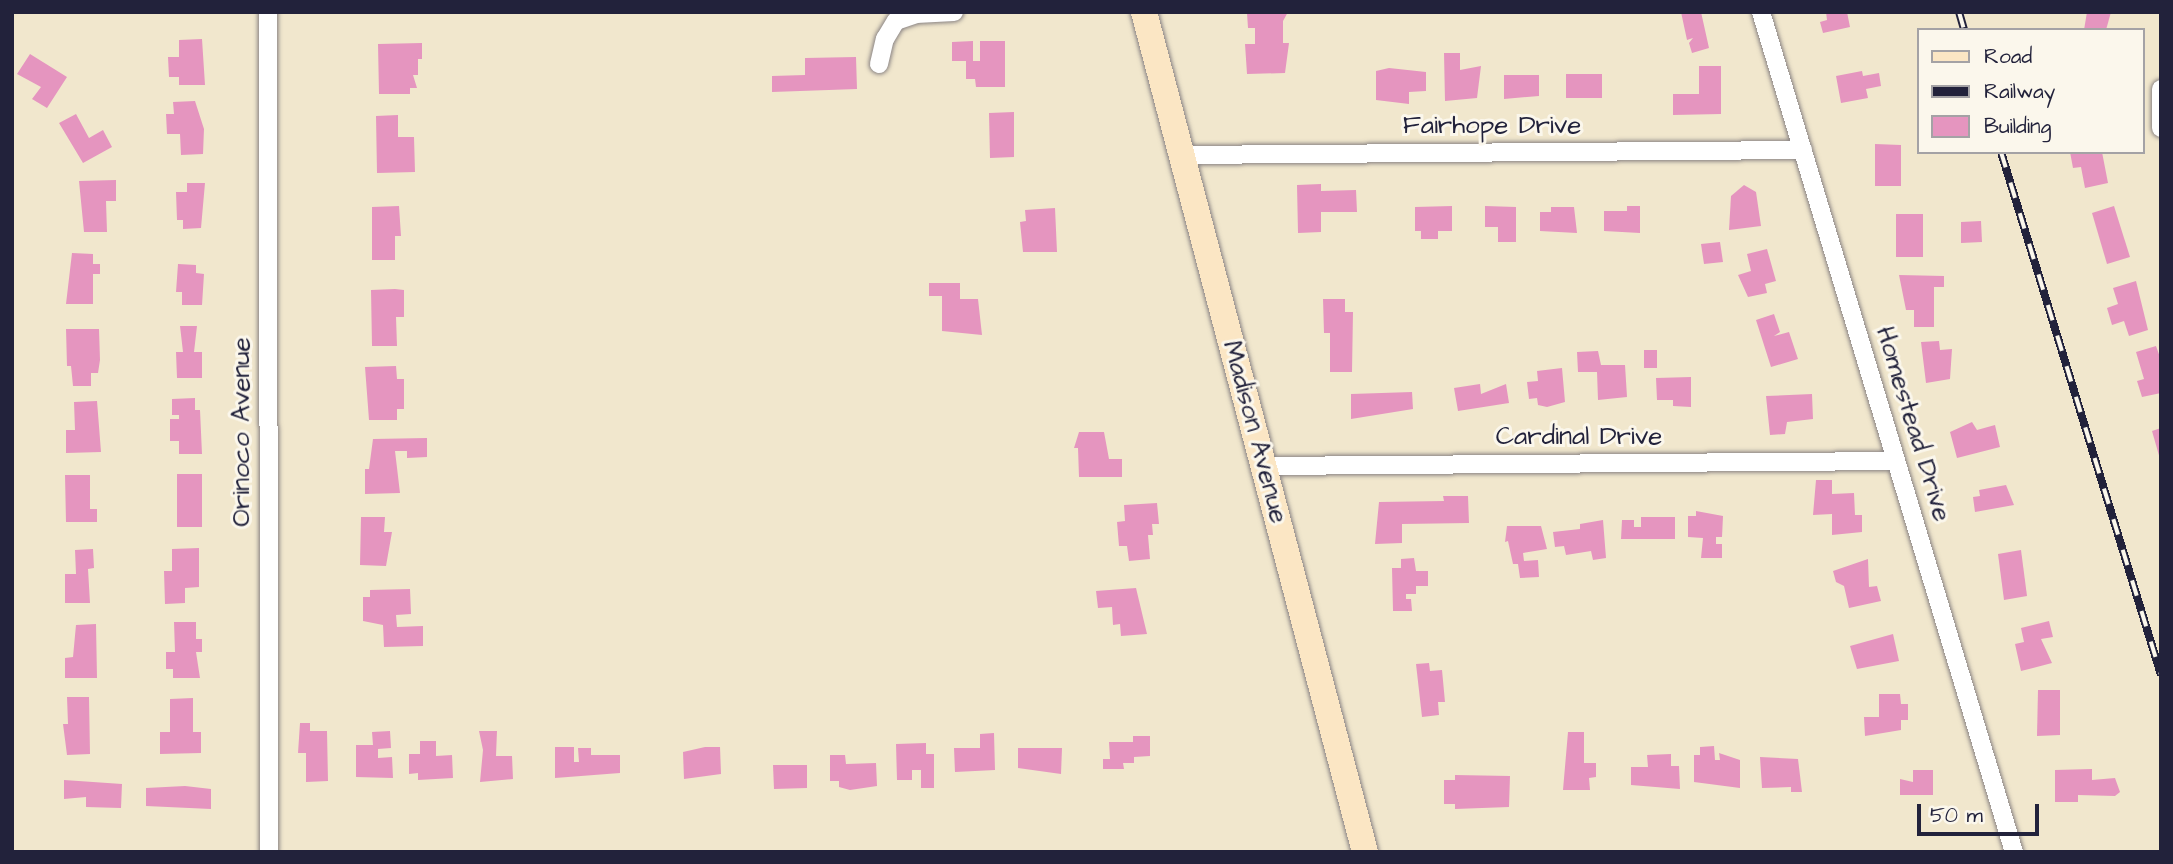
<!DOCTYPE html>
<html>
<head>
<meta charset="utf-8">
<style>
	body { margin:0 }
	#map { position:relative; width:2173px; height:864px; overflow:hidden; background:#f1e7cd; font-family:"Architects Daughter",sans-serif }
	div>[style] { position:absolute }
	.building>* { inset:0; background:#e595bf }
	.roads { filter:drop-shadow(0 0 2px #8a8484) drop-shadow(0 0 2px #8a8484) }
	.street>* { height:18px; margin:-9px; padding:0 9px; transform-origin:9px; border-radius:9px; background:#fff }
	.secondary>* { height:26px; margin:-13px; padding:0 13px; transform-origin:13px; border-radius:13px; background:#fbe6c4 }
	.rail>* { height:8px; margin-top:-4px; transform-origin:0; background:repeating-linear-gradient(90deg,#fbf7ec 0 16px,#22223b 0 32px); box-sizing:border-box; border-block:2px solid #22223b }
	span { translate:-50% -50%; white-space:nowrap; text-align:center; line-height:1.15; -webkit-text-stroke:6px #fbf7ec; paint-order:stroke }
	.street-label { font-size:26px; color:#22223b }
	.frame { position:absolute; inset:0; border:14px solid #22223b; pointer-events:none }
	.legend { position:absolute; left:1917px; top:28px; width:228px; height:126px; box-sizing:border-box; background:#fbf7ec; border:2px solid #a4a2a5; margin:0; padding:9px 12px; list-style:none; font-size:21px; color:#22223b }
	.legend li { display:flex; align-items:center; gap:14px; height:35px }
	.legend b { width:35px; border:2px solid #a4a2a5 }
	.scale { position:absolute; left:1917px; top:804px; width:122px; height:32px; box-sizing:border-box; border:4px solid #22223b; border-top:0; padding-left:9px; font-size:21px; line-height:24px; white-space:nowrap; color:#22223b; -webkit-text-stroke:5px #fbf7ec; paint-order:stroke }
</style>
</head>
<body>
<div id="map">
	<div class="building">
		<div style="clip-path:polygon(1288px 12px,1283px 21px,1283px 43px,1289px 43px,1285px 73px,1247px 74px,1245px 44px,1255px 44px,1255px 28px,1248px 28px,1247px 13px)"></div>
		<div style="clip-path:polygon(1681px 12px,1701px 12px,1709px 48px,1692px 53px,1689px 43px,1693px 38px,1687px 40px)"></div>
		<div style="clip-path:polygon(1826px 12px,1847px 12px,1850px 27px,1823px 33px,1820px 22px,1827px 20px)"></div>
		<div style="clip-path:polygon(2087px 12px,2111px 12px,2106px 30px,2084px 30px)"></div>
		<div style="clip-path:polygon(202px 39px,205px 85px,179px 85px,179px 77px,169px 77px,168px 57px,179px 57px,179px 40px)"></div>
		<div style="clip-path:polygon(973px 41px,973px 61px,980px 61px,980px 41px,1005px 41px,1005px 87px,976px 87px,975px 79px,966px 79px,966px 61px,952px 61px,952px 42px)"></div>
		<div style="clip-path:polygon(422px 43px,422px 59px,418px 59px,418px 75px,413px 75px,417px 88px,410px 88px,410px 94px,379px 94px,378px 44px)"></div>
		<div style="clip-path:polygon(1444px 53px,1460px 53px,1460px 70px,1481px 66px,1477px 98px,1445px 101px)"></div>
		<div style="clip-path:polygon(30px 54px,67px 77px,47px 108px,32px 99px,41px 87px,17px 74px)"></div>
		<div style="clip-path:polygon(856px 57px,857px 89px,772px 92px,772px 76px,805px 75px,805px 58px)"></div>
		<div style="clip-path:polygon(1699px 66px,1721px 66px,1721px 114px,1673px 115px,1673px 94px,1699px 94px)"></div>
		<div style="clip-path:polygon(1389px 68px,1426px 72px,1426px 91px,1409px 92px,1409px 104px,1376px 100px,1376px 71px)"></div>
		<div style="clip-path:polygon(1862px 71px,1863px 76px,1879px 73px,1881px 86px,1866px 89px,1868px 98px,1841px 103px,1836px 76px)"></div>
		<div style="clip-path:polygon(1566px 74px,1602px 74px,1602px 98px,1566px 98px)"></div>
		<div style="clip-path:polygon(1504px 75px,1539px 75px,1539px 96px,1504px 99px)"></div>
		<div style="clip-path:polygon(195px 101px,204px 129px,203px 154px,181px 155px,180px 134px,167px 134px,166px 114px,174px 114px,173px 102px)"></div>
		<div style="clip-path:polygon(1014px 112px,1014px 157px,990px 158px,989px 113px)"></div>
		<div style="clip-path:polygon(76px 114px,89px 138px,103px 130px,112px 147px,83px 163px,59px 123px)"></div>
		<div style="clip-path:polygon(398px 115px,398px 137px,414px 137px,415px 172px,377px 173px,376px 116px)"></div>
		<div style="clip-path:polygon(1875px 144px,1901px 145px,1901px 186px,1875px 186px)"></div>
		<div style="clip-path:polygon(2070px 152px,2102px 152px,2108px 183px,2085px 188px,2081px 167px,2073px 168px)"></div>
		<div style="clip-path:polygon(116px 180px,116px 201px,106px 201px,107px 232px,84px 232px,79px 181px)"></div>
		<div style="clip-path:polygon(187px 183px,205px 183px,201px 228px,183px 229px,183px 220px,177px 220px,176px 192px,187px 192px)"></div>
		<div style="clip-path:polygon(1321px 184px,1321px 191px,1356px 190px,1357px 212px,1321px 212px,1321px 232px,1298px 233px,1297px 185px)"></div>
		<div style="clip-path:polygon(1744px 185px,1756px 192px,1761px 226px,1729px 230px,1731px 196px)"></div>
		<div style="clip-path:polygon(399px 206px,401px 236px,395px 236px,395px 260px,372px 260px,372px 207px)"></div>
		<div style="clip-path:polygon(1452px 206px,1452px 231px,1438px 231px,1438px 239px,1421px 239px,1421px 231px,1415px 231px,1415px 207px)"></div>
		<div style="clip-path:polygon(1485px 206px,1516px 207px,1516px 242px,1498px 242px,1498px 227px,1485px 227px)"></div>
		<div style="clip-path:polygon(1627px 206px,1640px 206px,1640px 233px,1604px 231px,1604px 211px,1627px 211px)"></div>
		<div style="clip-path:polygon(2114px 206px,2130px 257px,2107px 264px,2092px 213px)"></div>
		<div style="clip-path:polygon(1551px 207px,1574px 207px,1577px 233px,1540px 231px,1540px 212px,1551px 212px)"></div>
		<div style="clip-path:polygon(1055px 208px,1057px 252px,1023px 252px,1020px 222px,1026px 221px,1025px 210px)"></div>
		<div style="clip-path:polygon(1896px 214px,1923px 214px,1923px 257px,1896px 257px)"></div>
		<div style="clip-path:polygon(1981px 221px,1982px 242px,1961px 243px,1961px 222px)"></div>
		<div style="clip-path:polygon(1720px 242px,1723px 262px,1704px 264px,1701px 244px)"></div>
		<div style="clip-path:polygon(1767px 249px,1776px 281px,1765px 284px,1767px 293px,1748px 297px,1738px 275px,1751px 271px,1747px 254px)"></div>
		<div style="clip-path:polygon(72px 253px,93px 254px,93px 264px,100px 264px,100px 274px,93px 274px,93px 304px,66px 304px)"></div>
		<div style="clip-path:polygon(178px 264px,196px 265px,196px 273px,204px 274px,202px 305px,182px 305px,182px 292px,176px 292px)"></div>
		<div style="clip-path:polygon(1899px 275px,1944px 276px,1944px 287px,1934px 287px,1934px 327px,1914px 327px,1914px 310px,1906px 310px)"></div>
		<div style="clip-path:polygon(2136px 281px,2148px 330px,2129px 336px,2124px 321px,2112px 325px,2107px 308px,2118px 304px,2113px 288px)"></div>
		<div style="clip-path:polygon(929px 283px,960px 283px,960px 299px,978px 299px,982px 335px,942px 331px,942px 296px,929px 296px)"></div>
		<div style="clip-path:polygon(395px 289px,404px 290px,404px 317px,396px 317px,397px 346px,372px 346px,371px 290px)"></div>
		<div style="clip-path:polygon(1323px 299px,1345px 299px,1345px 312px,1353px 312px,1352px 372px,1330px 372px,1330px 333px,1324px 333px)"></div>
		<div style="clip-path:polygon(1774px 314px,1780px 332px,1774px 336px,1789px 332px,1798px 359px,1771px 367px,1756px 320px)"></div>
		<div style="clip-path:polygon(180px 326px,197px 326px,194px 352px,202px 352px,202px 378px,177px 378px,176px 352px,183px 352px)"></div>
		<div style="clip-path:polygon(66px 329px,99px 329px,100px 360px,98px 373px,91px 373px,91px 386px,73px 386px,71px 366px,67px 366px)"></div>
		<div style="clip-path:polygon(1939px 341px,1940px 350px,1952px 349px,1950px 379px,1926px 383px,1921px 342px)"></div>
		<div style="clip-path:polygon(2156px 346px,2161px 360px,2161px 393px,2142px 397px,2137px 381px,2144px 379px,2136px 352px)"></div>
		<div style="clip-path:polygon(1644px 350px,1657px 350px,1657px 368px,1644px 368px)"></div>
		<div style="clip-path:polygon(1598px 351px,1601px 365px,1625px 365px,1627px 397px,1598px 400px,1597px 372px,1578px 372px,1577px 352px)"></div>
		<div style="clip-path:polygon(396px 366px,397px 379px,404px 379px,404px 409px,397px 409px,397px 420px,369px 420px,365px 367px)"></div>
		<div style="clip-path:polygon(1562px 368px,1565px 402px,1547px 407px,1538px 405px,1537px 398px,1529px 399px,1527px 382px,1538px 381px,1537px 371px)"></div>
		<div style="clip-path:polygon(1691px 377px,1691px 407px,1673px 406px,1673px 400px,1657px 400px,1656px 378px)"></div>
		<div style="clip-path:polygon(1480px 384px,1481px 394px,1506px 384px,1509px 403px,1458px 411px,1454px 388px)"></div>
		<div style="clip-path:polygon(1412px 392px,1413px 409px,1351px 419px,1351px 394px)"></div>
		<div style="clip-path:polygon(1812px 394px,1813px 419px,1787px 422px,1785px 434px,1770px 435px,1766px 396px)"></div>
		<div style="clip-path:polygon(195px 398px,195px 410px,200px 410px,202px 454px,179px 454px,179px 441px,170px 441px,170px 419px,179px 419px,179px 415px,172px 415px,172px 399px)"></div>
		<div style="clip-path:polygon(97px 401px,101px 452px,66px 453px,66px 430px,75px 430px,74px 402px)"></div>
		<div style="clip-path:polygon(1972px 422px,1977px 430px,1995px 425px,2000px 447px,1957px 458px,1950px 432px)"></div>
		<div style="clip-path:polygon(2161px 428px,2161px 459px,2160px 459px,2152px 431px)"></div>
		<div style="clip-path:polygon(1079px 432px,1104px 432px,1109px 459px,1122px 459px,1122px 477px,1079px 477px,1078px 448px,1074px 448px)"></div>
		<div style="clip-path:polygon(427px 438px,427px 457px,407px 458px,407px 451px,395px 451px,400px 493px,365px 494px,365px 469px,369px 469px,373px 439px)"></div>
		<div style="clip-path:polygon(177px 474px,202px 474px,202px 527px,177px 527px)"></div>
		<div style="clip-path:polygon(65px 475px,90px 475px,90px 509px,97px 509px,97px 522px,66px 522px)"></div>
		<div style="clip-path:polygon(1816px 480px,1832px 480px,1832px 494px,1854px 493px,1855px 515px,1862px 515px,1862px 532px,1832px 535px,1832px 514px,1813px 515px)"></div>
		<div style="clip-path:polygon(2006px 485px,2014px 505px,1975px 512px,1973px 497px,1980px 496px,1979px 490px)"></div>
		<div style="clip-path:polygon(1443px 496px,1468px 496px,1469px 523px,1402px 524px,1402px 543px,1375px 544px,1379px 502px,1444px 501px)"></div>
		<div style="clip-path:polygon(1157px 503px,1159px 524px,1152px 524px,1153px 535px,1148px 535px,1150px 559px,1129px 561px,1127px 546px,1119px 546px,1117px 522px,1125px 521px,1124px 505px)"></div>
		<div style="clip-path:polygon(1696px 511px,1723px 516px,1722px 537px,1716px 537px,1716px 544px,1722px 544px,1722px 558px,1701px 558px,1703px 538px,1688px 537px,1688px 516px,1696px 516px)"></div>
		<div style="clip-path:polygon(361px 517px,385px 517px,384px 532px,392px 532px,386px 566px,360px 565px)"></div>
		<div style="clip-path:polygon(1641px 517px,1675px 517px,1675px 539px,1621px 539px,1622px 520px,1634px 520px,1634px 527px,1641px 527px)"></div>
		<div style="clip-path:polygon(1603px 520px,1606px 558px,1593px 560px,1591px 551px,1566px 555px,1564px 546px,1555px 547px,1553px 532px,1580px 529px,1580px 524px)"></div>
		<div style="clip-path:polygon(1507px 526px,1541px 526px,1547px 549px,1523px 553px,1524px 561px,1538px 560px,1539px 577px,1520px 578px,1518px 564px,1513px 564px,1508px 541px,1505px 542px)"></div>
		<div style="clip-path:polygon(199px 548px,199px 587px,185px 588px,185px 603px,165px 604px,164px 571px,172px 571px,172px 549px)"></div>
		<div style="clip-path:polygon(93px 549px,94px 568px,88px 569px,90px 603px,65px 603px,65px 574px,76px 574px,75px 550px)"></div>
		<div style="clip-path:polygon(2021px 550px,2027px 596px,2004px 600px,1998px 554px)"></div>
		<div style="clip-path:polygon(1414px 558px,1416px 571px,1428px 571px,1428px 586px,1416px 586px,1416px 594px,1406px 594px,1406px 599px,1411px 599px,1412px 611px,1393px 611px,1392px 568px,1401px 568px,1401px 559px)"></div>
		<div style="clip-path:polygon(1868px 559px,1869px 587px,1877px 586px,1881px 601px,1849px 608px,1844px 586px,1836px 582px,1833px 571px)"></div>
		<div style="clip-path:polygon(1136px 588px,1147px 634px,1121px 636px,1120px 624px,1113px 625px,1112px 607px,1098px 608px,1096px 591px)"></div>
		<div style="clip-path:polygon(410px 589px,411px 614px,396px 615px,397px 627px,423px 626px,423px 646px,384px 647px,383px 625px,363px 621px,363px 597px,370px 597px,370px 590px)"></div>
		<div style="clip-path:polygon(2049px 621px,2053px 637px,2041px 639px,2052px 663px,2021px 671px,2015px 644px,2024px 642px,2021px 628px)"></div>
		<div style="clip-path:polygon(174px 622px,196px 622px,196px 639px,202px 639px,202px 652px,196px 652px,200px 678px,173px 678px,173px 669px,166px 669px,166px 652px,175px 652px)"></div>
		<div style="clip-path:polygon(96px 624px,97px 678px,65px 678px,65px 658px,73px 657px,76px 625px)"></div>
		<div style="clip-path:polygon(1893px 634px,1899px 661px,1857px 669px,1850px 646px)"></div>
		<div style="clip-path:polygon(1429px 663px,1430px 671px,1442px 670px,1445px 702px,1438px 702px,1439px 715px,1422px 717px,1416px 664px)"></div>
		<div style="clip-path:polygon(2038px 690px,2060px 690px,2060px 735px,2037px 736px)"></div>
		<div style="clip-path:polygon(1879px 694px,1900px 694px,1901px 704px,1908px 704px,1908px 720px,1901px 720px,1901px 730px,1865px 736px,1864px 717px,1879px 717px)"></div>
		<div style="clip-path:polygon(67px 697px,89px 697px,90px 754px,67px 755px,63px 724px,68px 724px)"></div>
		<div style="clip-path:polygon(193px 698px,193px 732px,201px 732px,201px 753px,160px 754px,160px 732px,170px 732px,170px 699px)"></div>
		<div style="clip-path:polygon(300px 723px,310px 723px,310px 731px,327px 731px,328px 781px,306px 782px,306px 753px,298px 753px)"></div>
		<div style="clip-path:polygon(390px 731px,391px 748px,378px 749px,378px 758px,392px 757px,393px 778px,356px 777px,356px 745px,373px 745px,372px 732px)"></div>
		<div style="clip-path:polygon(479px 731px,497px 731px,496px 756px,512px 756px,513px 779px,480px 782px,483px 750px)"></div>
		<div style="clip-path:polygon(1568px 732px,1584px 732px,1584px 763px,1596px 763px,1596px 777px,1589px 778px,1590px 790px,1563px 790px)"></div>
		<div style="clip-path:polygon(994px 733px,995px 770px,955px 772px,954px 748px,980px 748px,980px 734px)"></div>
		<div style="clip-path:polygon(1133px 736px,1150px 736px,1150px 756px,1134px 757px,1134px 763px,1123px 763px,1124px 769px,1103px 769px,1103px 759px,1110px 759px,1109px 742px,1133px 742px)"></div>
		<div style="clip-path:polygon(420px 741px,436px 741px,436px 756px,452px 755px,453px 778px,418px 780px,418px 773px,409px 774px,409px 754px,420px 754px)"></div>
		<div style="clip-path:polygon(926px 743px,926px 754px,934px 754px,934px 788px,921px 788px,921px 770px,912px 770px,912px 780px,897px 780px,896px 744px)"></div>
		<div style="clip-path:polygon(1714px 746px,1715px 760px,1720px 760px,1719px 753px,1740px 760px,1740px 788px,1694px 782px,1694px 755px,1700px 755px,1700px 747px)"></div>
		<div style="clip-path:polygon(555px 747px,574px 747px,574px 762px,579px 762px,578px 748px,591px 748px,591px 755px,620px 755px,620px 773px,555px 778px)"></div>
		<div style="clip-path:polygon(705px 747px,720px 747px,721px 774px,684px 779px,683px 752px)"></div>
		<div style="clip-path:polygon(1018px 748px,1062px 748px,1061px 774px,1018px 768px)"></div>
		<div style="clip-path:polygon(1671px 754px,1671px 766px,1679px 766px,1680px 789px,1631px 785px,1631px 767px,1648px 767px,1647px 755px)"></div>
		<div style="clip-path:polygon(830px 755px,845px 755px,846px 764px,876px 763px,877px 786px,850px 790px,839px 787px,839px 781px,830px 781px)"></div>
		<div style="clip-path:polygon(1760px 757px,1798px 759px,1802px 792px,1791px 792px,1791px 787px,1762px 788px)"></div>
		<div style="clip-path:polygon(773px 765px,807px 765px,807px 788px,774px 789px)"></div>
		<div style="clip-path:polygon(2092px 769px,2092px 780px,2115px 778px,2120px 792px,2115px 796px,2078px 795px,2078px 802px,2055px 802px,2055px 770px)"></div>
		<div style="clip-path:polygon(1913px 770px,1933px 770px,1933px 795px,1900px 795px,1900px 779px,1913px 782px)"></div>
		<div style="clip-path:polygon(1455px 775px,1510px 776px,1509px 807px,1455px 809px,1455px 804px,1444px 804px,1444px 780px,1455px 780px)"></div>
		<div style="clip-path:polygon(64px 780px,122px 784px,121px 808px,86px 807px,86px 797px,64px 799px)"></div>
		<div style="clip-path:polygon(185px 786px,211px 789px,211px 809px,146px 806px,146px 788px)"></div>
	</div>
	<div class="roads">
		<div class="street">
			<div style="left:268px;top:12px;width:840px;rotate:89.93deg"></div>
			<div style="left:1761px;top:12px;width:877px;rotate:73.24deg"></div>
			<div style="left:879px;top:64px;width:26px;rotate:-77deg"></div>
			<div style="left:885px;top:39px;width:21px;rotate:-59deg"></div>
			<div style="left:896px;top:21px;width:21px;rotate:-19deg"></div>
			<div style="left:916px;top:14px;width:38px;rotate:-3deg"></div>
			<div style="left:2161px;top:89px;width:39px;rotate:90deg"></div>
			<div style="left:1181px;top:155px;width:622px;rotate:-0.46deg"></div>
			<div style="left:1263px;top:466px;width:633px;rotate:-0.45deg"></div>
		</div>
		<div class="secondary">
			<div style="left:1144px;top:12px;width:869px;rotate:75.26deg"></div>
		</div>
	</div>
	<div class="rail">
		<div style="left:1959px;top:12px;width:19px;rotate:74deg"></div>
		<div style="left:2001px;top:152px;width:547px;rotate:72.99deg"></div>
	</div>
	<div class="street-label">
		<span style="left:1492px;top:126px">Fairhope Drive</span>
		<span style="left:1913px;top:424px;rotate:73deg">Homestead Drive</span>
		<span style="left:242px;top:432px;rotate:-90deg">Orinoco Avenue</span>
		<span style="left:1255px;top:432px;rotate:75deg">Madison Avenue</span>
		<span style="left:1579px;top:437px">Cardinal Drive</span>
	</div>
	<div class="frame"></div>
	<ul class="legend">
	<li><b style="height:9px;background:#fbe6c4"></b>Road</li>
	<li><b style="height:9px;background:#22223b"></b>Railway</li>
	<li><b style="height:19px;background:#e595bf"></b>Building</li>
	</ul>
	<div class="scale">50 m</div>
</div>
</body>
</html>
